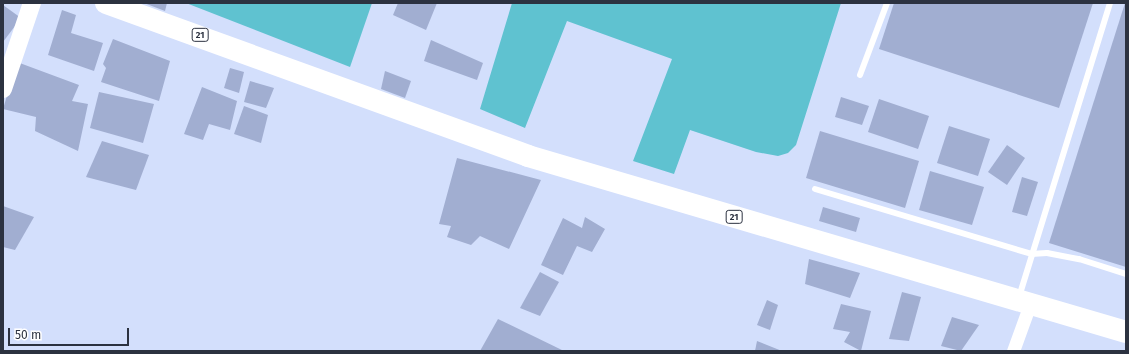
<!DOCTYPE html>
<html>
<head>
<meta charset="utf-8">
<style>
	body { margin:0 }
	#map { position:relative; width:1129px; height:354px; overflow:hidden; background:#d3dffc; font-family:"Fira Sans",sans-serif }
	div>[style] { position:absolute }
	.water>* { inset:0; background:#5fc2d0 }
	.building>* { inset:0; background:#a1aed1 }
	.lane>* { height:6px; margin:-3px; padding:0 3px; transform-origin:3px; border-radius:3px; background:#fff }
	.street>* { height:13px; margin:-6.5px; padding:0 6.5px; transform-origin:6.5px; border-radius:6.5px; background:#fff }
	.secondary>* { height:18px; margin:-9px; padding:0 9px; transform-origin:9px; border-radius:9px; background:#fff }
	.highway>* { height:22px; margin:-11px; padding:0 11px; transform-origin:11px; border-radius:11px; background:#fff }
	span { translate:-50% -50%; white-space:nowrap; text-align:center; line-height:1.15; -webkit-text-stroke:4px #fff; paint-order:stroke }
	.shield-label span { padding:1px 3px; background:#fff; border:1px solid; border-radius:3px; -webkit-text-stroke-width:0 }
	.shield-label { font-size:9px; color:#2c3240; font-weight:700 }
	.frame { position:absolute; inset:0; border:4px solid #2c3240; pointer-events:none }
	.scale { position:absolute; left:8px; top:328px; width:121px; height:18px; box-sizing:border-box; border:2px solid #2c3240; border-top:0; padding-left:5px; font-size:12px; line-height:14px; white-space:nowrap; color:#2c3240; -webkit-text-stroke:3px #fff; paint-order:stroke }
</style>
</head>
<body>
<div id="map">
	<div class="water">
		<div style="clip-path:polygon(186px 3px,372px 3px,350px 67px)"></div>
		<div style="clip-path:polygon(512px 3px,841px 3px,796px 145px,788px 153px,778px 156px,756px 152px,690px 130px,674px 174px,633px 161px,672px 59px,567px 21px,525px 128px,480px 109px)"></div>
	</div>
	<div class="building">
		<div style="clip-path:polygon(144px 3px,167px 3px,165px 11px)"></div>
		<div style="clip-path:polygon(398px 3px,437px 3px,426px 30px,393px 15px)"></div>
		<div style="clip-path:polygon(894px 3px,1093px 3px,1059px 108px,879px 49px)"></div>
		<div style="clip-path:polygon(1125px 3px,1126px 3px,1126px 267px,1049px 243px)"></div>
		<div style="clip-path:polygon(3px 5px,21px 18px,3px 42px)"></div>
		<div style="clip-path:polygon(62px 10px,76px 15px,71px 33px,103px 43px,94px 71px,48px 55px)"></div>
		<div style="clip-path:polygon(113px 39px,170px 61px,159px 101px,101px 82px,106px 68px,103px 64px)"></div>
		<div style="clip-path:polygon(431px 40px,483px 63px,477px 80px,424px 61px)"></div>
		<div style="clip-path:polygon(17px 62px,79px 85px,72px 101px,88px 104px,78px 151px,35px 131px,36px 117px,3px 109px)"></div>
		<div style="clip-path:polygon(230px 68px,244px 72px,239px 93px,224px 88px)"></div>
		<div style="clip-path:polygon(385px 71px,411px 81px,405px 98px,381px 89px)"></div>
		<div style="clip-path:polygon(250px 81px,274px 88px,266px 108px,244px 102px)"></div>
		<div style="clip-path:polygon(202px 87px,237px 101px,230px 130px,209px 124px,203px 140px,184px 134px)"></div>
		<div style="clip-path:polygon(99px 92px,154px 104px,143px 143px,90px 128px)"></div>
		<div style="clip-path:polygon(841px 97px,869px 106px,862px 125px,835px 117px)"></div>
		<div style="clip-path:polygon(879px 99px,929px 116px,918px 149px,868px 132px)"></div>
		<div style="clip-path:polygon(244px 106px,268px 115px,261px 143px,234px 134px)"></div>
		<div style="clip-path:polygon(949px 126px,990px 139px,978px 176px,937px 163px)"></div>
		<div style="clip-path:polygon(820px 131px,919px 161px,905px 208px,806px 178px)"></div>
		<div style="clip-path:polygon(102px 141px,149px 155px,136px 190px,86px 177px)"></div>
		<div style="clip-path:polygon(1007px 145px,1025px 158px,1007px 185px,988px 172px)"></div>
		<div style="clip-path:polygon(457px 158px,541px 180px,509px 249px,480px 236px,471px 245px,447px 237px,451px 226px,439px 224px)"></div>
		<div style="clip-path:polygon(930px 171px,984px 187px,972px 225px,919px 210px)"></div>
		<div style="clip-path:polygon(1022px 177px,1038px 182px,1027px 216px,1012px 212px)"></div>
		<div style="clip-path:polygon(3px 206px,34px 217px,15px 250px,3px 247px)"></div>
		<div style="clip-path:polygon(823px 207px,860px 218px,856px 232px,819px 221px)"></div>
		<div style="clip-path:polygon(585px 217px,605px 229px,592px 252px,577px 246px,563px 275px,541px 265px,563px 218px,582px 228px)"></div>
		<div style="clip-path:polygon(809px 259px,860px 273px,850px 298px,805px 284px)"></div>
		<div style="clip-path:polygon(540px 272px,559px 282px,540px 316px,520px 308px)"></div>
		<div style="clip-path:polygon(902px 292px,921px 297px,909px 341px,889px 339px)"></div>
		<div style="clip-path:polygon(767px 300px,778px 305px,770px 330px,757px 325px)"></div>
		<div style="clip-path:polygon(841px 304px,871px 311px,861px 351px,844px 342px,850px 332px,833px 329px)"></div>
		<div style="clip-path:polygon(952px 317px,979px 325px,961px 351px,941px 346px)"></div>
		<div style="clip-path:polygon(498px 319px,564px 351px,480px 351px)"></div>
		<div style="clip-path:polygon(757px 341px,782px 351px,755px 351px)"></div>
	</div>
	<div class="lane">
		<div style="left:860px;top:75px;width:77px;rotate:-69.4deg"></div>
		<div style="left:815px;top:189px;width:226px;rotate:16.7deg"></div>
		<div style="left:1031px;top:254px;width:16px;rotate:-4deg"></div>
		<div style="left:1047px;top:253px;width:33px;rotate:11deg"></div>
		<div style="left:1079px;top:259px;width:49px;rotate:17.7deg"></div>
		<div style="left:1019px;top:297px;width:308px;rotate:-72.8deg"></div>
	</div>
	<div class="street">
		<div style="left:1013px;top:351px;width:50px;rotate:-70.1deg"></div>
	</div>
	<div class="secondary">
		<div style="left:3px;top:89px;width:91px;rotate:-71.4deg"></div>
	</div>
	<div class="highway">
		<div style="left:106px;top:3px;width:449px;rotate:19.9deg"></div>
		<div style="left:528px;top:156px;width:623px;rotate:16.4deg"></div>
	</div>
	<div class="shield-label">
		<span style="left:200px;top:35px">21</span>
		<span style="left:734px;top:217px">21</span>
	</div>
	<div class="frame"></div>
	<div class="scale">50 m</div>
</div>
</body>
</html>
